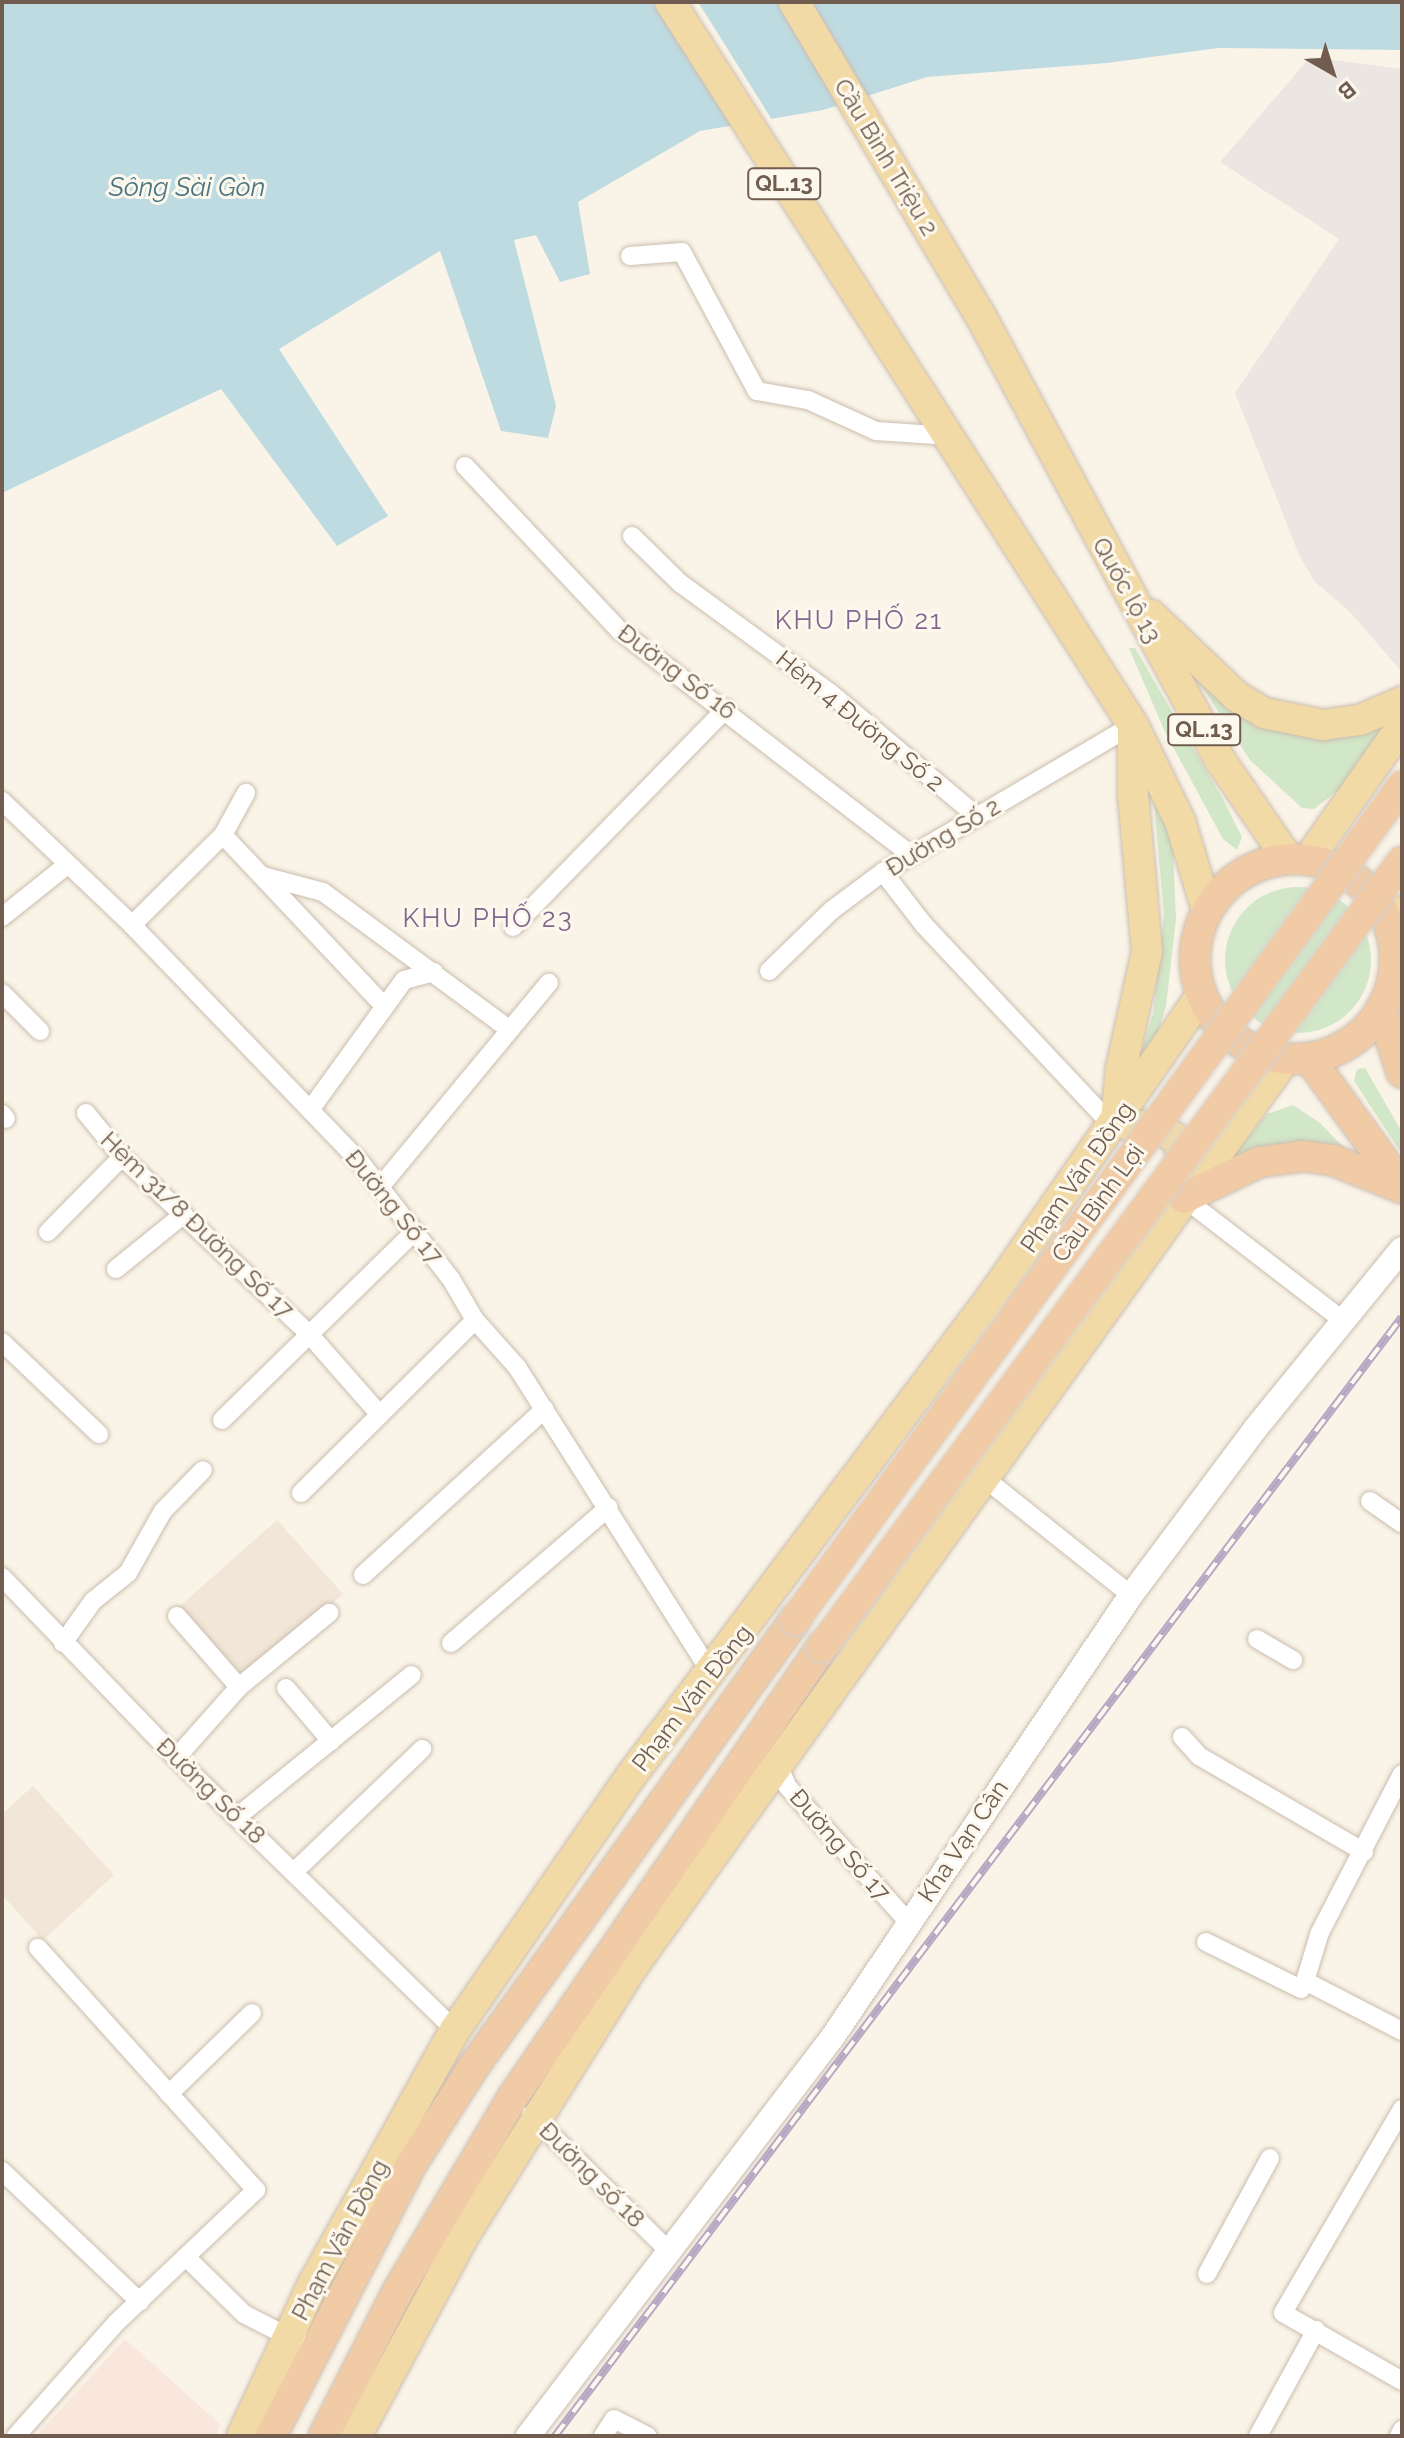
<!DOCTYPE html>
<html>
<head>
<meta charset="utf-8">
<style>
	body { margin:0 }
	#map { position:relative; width:1404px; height:2438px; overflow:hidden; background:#faf4e8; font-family:Raleway,sans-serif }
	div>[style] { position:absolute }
	.residential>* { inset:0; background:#f1e6d7 }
	.commercial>* { inset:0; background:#f9e7dd }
	.industrial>* { inset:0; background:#ebe6e1 }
	.green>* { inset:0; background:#d2e6c8 }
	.round { border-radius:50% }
	.water>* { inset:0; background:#bedbe2 }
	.pier>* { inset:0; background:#faf4e8 }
	.roads { filter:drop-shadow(0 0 2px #cbbdaf) drop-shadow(0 0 2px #cbbdaf) }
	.minor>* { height:18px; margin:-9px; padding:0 9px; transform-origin:9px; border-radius:9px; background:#fff }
	.tertiary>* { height:24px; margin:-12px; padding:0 12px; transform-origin:12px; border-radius:12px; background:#fff }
	.primary>* { height:30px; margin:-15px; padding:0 15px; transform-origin:15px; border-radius:15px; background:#f2daa7 }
	.trunk>* { height:30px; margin:-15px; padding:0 15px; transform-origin:15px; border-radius:15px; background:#f0cba6 }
	.trunk>.ring { margin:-15px; padding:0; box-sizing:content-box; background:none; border:30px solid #f0cba6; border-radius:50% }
	.rail>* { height:8px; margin-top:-4px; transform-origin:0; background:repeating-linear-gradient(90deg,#fdf8ee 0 15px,#b8a7c3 0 30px); box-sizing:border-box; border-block:2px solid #b8a7c3 }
	.bridges { filter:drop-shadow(0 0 2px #d7d2ce) drop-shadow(0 0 2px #d7d2ce) }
	.trunk-bridge>* { height:30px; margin:-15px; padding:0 15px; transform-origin:15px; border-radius:15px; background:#f0cba6 }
	span { translate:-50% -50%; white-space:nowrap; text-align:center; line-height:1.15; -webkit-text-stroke:6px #fdf8ee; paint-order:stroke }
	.shield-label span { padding:2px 6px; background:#fdf8ee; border:2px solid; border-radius:6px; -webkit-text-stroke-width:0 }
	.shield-label { font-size:22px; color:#715d4f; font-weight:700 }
	.street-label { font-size:24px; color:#715d4f }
	.water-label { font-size:26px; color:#4b7682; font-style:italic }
	.neighbourhood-label { font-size:26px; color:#82668d; letter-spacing:2px }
	.frame { position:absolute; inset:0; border:4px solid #715d4f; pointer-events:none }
	.north { position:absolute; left:1292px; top:32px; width:80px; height:80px; -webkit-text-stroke:6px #fdf8ee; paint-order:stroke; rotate:141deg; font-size:22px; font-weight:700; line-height:32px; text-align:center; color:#715d4f }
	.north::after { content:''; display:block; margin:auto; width:28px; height:36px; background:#715d4f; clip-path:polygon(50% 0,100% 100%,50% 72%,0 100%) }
</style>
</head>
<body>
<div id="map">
	<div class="residential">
		<div style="clip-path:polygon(277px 1520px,343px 1594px,246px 1680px,180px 1606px)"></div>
		<div style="clip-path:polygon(33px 1786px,114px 1875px,43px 1940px,2px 1895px,2px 1814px)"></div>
	</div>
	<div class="commercial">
		<div style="clip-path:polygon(125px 2339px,220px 2424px,216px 2436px,36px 2436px)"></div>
	</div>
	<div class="industrial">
		<div style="clip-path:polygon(1310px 57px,1402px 69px,1401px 671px,1350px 612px,1315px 582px,1299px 555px,1235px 393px,1339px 239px,1220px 162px)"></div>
	</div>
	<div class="green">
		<div style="clip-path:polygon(1129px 648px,1135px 648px,1224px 801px,1242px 837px,1237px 850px,1223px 839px,1165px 732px)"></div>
		<div style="clip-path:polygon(1187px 664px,1240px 709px,1388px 719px,1341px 788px,1314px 809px,1302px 808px,1250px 760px)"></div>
		<div style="clip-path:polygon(1153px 792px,1159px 796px,1173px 849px,1176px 919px,1166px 1006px,1156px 1039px,1138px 1061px,1153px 1014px,1164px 914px)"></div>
		<div class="round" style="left:1225px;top:887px;width:146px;height:146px"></div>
		<div style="clip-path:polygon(1365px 1068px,1402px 1132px,1402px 1154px,1354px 1081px,1357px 1069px)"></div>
		<div style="clip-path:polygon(1293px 1105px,1320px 1123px,1349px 1153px,1226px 1165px,1267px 1114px)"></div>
	</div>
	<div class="water">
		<div style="clip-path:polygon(2px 2px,1402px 2px,1402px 50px,1218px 48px,1107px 63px,927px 77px,823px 110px,700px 131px,578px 202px,590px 274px,560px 282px,536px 235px,514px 240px,556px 406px,548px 438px,501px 431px,440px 251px,279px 349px,388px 516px,337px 546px,221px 389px,2px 493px)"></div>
	</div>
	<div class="pier">
		<div style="clip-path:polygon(664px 2px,698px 2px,774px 123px,743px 128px)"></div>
	</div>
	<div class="roads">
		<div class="minor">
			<div style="left:630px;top:256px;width:52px;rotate:-4.4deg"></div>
			<div style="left:682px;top:252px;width:158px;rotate:61.7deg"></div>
			<div style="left:757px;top:391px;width:52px;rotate:10deg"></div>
			<div style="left:808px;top:400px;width:75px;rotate:24.5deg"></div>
			<div style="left:876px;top:431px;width:74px;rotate:3.9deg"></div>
			<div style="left:465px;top:466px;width:225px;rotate:46.8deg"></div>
			<div style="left:619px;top:630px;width:369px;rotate:37.6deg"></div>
			<div style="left:632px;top:536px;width:67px;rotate:44.4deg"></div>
			<div style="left:680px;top:583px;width:185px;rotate:36.2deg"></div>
			<div style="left:829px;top:692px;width:193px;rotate:40deg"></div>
			<div style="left:2px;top:801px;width:180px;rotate:43.6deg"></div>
			<div style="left:132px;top:925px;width:330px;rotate:46.1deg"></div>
			<div style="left:361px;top:1163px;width:147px;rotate:52.2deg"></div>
			<div style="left:451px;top:1279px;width:48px;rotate:59.7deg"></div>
			<div style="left:475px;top:1320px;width:63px;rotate:48.2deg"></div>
			<div style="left:517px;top:1367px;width:362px;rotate:57.6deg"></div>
			<div style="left:223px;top:835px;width:233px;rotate:46.7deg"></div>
			<div style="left:883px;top:872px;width:67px;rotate:52.3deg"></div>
			<div style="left:924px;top:925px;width:276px;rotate:46.8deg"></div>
			<div style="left:263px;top:876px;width:62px;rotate:14.9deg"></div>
			<div style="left:323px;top:892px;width:232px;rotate:36.4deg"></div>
			<div style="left:2px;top:917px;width:83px;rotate:-38.7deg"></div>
			<div style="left:132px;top:925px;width:128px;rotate:-44.7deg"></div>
			<div style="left:223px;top:835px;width:48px;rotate:-61.3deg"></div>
			<div style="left:513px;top:927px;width:305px;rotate:-45.7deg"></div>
			<div style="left:769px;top:971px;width:88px;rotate:-44.1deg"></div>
			<div style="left:832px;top:910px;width:64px;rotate:-36.7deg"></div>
			<div style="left:883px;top:872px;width:290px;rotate:-30.5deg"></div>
			<div style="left:2px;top:993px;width:54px;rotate:45deg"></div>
			<div style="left:310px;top:1110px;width:160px;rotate:-54.1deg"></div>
			<div style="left:404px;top:980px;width:31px;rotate:-15deg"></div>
			<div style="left:86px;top:1113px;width:57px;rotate:50.7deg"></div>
			<div style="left:122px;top:1157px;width:259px;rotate:43.4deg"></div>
			<div style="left:310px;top:1335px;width:106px;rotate:48.8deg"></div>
			<div style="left:2px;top:1114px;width:6px;rotate:51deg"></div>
			<div style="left:380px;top:1187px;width:265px;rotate:-50.4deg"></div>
			<div style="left:1184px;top:1198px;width:198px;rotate:37.6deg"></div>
			<div style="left:48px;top:1232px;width:105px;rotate:-45.4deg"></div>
			<div style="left:116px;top:1269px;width:87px;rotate:-39deg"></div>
			<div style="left:2px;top:1342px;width:134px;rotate:43.5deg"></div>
			<div style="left:222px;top:1420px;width:270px;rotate:-44.4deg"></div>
			<div style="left:983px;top:1477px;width:189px;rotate:38.6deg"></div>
			<div style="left:301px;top:1493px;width:245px;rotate:-44.8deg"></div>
			<div style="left:1370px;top:1501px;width:39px;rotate:35deg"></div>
			<div style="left:363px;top:1575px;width:246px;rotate:-42.4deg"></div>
			<div style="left:2px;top:1577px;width:251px;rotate:46.1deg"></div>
			<div style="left:176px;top:1758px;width:390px;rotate:44.3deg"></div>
			<div style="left:177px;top:1616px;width:94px;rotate:48.9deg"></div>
			<div style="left:1257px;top:1639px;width:42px;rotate:30.3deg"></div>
			<div style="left:63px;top:1643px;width:52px;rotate:-54.5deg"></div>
			<div style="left:93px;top:1601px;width:45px;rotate:-38.7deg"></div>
			<div style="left:128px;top:1573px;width:71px;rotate:-60.6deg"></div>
			<div style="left:163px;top:1511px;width:57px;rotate:-45.7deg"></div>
			<div style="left:451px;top:1643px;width:208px;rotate:-40.7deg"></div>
			<div style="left:286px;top:1688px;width:70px;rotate:49.7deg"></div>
			<div style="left:1182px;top:1737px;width:25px;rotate:48deg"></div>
			<div style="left:1199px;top:1756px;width:191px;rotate:30.2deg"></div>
			<div style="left:176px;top:1758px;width:95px;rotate:-48.4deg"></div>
			<div style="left:239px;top:1687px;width:117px;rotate:-39.4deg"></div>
			<div style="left:777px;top:1762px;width:26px;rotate:67deg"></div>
			<div style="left:787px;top:1786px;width:183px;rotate:48.3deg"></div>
			<div style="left:1402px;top:1774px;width:178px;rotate:117.4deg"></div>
			<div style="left:1320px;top:1932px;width:51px;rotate:107deg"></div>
			<div style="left:1305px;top:1981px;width:109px;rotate:27.3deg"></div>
			<div style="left:237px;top:1817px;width:225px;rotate:-39.1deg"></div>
			<div style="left:296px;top:1870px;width:175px;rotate:-43.8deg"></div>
			<div style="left:1206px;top:1942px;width:106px;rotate:26.3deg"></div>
			<div style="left:169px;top:2094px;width:116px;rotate:-44.3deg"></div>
			<div style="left:1402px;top:2109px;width:236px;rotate:120.3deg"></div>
			<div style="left:1283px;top:2313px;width:137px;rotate:29.7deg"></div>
			<div style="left:531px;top:2115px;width:197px;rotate:44.6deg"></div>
			<div style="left:2px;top:2171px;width:190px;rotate:43.5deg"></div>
			<div style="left:188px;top:2259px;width:78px;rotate:44.5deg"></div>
			<div style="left:244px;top:2314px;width:79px;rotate:27.2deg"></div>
			<div style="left:1207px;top:2274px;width:132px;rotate:-61.5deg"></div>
			<div style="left:16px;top:2436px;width:152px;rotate:-48.5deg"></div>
			<div style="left:117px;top:2322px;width:192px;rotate:-43.5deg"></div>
			<div style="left:256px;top:2190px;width:326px;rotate:-132deg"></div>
			<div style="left:603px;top:2436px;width:20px;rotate:-57deg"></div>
			<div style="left:614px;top:2419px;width:38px;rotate:27deg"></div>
			<div style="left:1258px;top:2436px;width:121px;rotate:-61.3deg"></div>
			<div style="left:1399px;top:2436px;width:7px;rotate:-63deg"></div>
		</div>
		<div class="tertiary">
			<div style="left:528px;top:2436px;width:501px;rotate:-52.63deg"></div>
			<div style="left:832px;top:2038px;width:534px;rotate:-55.98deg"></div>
			<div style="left:1131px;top:1595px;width:207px;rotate:-53.2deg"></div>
			<div style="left:1255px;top:1429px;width:232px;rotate:-50.8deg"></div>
		</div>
		<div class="primary">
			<div style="left:670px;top:2px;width:859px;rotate:57.37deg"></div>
			<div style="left:1133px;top:725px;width:107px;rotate:63.9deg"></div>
			<div style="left:1180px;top:821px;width:93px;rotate:73.1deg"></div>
			<div style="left:794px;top:2px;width:362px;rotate:59.3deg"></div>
			<div style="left:979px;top:313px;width:508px;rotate:61.67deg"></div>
			<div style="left:1220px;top:760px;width:120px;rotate:55.5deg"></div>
			<div style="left:1151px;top:615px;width:117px;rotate:43.6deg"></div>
			<div style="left:1236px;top:696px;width:33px;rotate:31deg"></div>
			<div style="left:1264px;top:713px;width:60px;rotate:11.5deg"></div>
			<div style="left:1323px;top:725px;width:37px;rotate:-8deg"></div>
			<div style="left:1360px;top:720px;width:46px;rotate:-23.2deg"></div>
			<div style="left:1308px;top:860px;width:164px;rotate:-55deg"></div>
			<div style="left:1390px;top:927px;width:20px;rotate:-53deg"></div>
			<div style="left:1116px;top:1119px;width:50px;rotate:-84.3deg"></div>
			<div style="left:1121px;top:1069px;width:120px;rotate:-77.5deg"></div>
			<div style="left:1147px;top:952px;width:157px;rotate:-95.1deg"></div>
			<div style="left:1133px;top:796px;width:69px;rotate:-90deg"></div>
			<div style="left:1129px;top:1125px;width:31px;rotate:6deg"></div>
			<div style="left:1160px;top:1128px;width:22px;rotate:34deg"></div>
			<div style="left:1178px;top:1140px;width:37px;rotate:76deg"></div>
			<div style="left:242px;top:2436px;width:168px;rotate:-65deg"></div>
			<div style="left:313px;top:2284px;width:291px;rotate:-60.8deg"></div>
			<div style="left:455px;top:2030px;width:309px;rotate:-55.3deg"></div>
			<div style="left:631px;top:1776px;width:598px;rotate:-53.02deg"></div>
			<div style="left:991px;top:1298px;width:368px;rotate:-55.2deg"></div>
			<div style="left:356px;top:2436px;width:232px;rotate:-61.7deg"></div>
			<div style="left:466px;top:2232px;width:314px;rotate:-57.9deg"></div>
			<div style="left:633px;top:1966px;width:1117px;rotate:-54.29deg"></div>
		</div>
		<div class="trunk">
			<div class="ring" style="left:1195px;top:859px;width:170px;height:170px"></div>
			<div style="left:1381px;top:1009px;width:67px;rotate:71.8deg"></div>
			<div style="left:1309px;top:1058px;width:158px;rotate:54deg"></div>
			<div style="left:1184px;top:1198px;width:83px;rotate:-25.6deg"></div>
			<div style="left:1259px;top:1162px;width:44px;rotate:-7.8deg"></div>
			<div style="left:1303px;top:1156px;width:30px;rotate:8deg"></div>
			<div style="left:1333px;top:1160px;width:74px;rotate:22.1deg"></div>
			<div style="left:271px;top:2436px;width:307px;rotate:-62.7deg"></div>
			<div style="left:412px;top:2163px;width:115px;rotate:-57.4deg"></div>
			<div style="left:474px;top:2066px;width:550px;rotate:-54.26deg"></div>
			<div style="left:324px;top:2436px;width:163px;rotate:-63deg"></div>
			<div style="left:398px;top:2291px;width:226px;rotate:-59.3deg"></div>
			<div style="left:513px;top:2097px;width:546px;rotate:-55.52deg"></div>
		</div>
	</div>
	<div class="rail">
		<div style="left:555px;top:2436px;width:1403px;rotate:-52.88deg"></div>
	</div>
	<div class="bridges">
		<div class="trunk-bridge">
			<div style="left:795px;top:1620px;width:1032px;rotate:-53.95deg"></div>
			<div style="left:822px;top:1647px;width:977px;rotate:-53.58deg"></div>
		</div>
	</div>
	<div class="shield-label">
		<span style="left:784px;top:184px">QL.13</span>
		<span style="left:1204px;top:730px">QL.13</span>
	</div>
	<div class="street-label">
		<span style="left:886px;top:157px;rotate:59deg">Cầu Bình Triệu 2</span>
		<span style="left:1127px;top:590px;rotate:61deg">Quốc lộ 13</span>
		<span style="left:677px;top:672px;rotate:37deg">Đường Số 16</span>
		<span style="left:860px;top:721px;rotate:39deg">Hẻm 4 Đường Số 2</span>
		<span style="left:943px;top:837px;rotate:-31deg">Đường Số 2</span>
		<span style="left:1077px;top:1177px;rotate:-55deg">Phạm Văn Đồng</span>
		<span style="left:1098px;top:1203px;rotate:-54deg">Cầu Bình Lợi</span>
		<span style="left:394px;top:1207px;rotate:51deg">Đường Số 17</span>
		<span style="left:197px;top:1225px;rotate:44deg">Hẻm 31/8 Đường Số 17</span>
		<span style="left:692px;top:1698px;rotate:-52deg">Phạm Văn Đồng</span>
		<span style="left:211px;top:1791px;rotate:44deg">Đường Số 18</span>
		<span style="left:963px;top:1841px;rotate:-56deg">Kha Vạn Cân</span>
		<span style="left:840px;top:1845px;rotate:49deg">Đường Số 17</span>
		<span style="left:592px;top:2175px;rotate:45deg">Đường số 18</span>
		<span style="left:340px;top:2240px;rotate:-62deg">Phạm Văn Đồng</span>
	</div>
	<div class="water-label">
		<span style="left:187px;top:188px">Sông Sài Gòn</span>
	</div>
	<div class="neighbourhood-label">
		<span style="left:859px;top:621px">KHU PHỐ 21</span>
		<span style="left:488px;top:919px">KHU PHỐ 23</span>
	</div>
	<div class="frame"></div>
	<div class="north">B</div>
</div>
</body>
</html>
